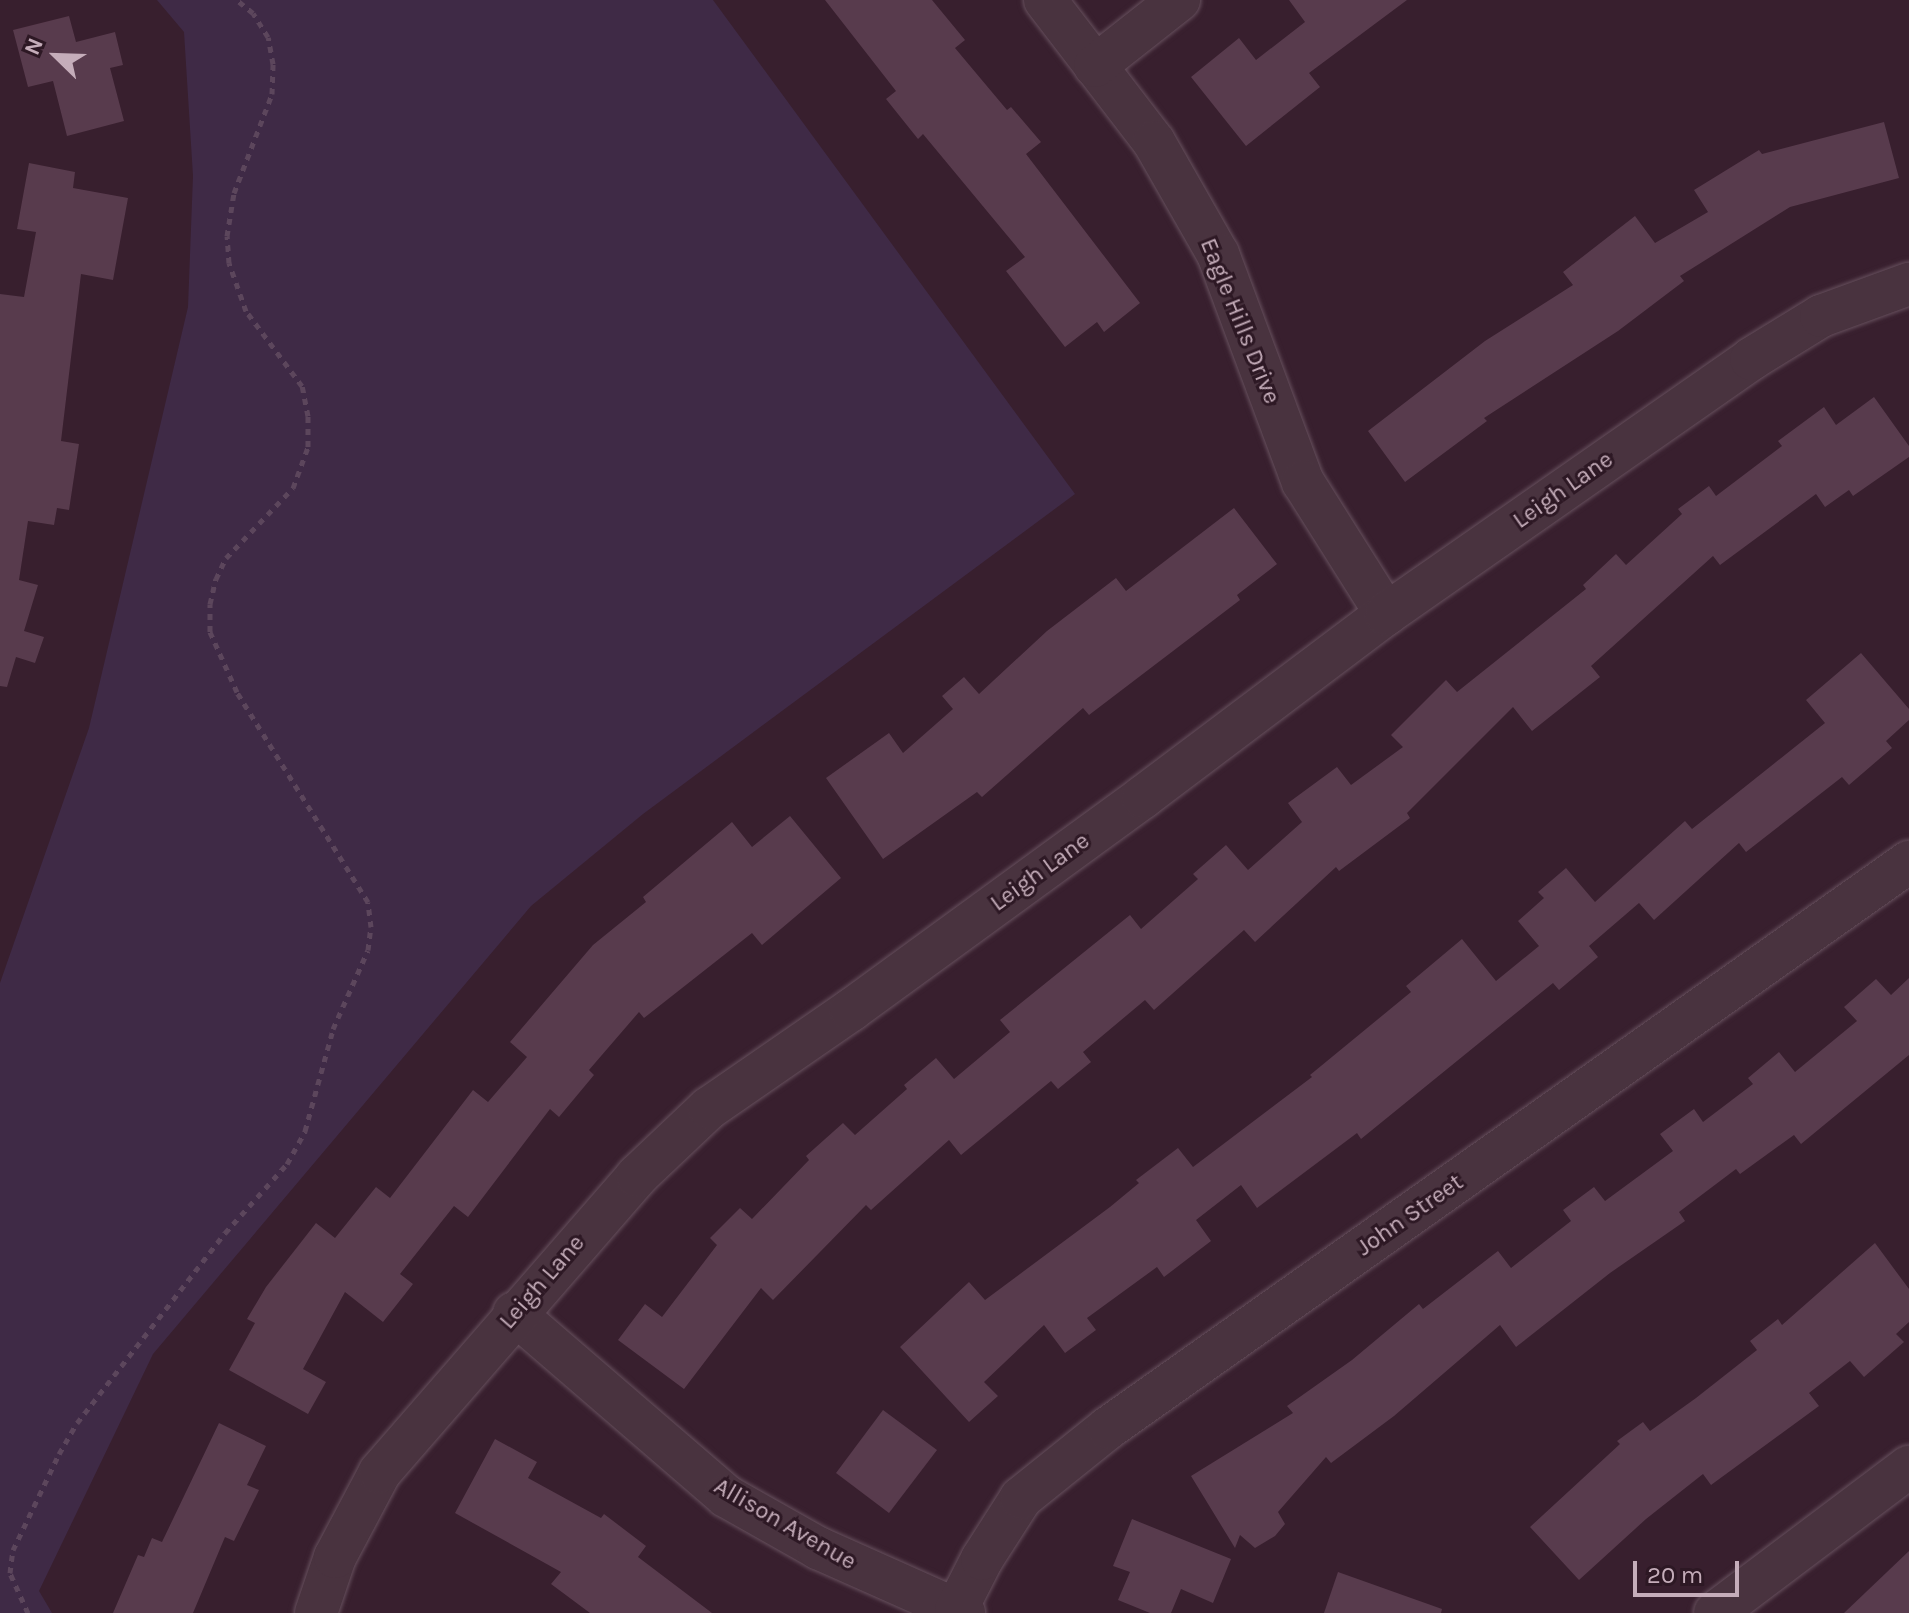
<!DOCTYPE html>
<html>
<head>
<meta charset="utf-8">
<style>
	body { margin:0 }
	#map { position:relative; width:1909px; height:1613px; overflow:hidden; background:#381f2e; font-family:Karla,sans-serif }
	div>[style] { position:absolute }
	.green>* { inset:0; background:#3f2a46 }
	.building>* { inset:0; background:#583b4d }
	.path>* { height:5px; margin-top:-2.5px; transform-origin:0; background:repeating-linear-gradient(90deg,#5c465c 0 6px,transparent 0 12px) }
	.roads { filter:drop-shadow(0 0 2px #66505d) drop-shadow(0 0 2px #66505d) }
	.minor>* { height:42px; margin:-21px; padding:0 21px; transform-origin:21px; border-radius:21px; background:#49333f }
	span { translate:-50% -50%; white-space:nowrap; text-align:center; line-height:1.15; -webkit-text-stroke:6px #2d1824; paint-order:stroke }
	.street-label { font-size:24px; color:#c5adba }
	.north { position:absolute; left:16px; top:16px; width:80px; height:80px; -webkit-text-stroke:6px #2d1824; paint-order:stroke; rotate:293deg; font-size:22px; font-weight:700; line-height:32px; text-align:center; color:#c5adba }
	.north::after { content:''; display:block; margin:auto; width:28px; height:36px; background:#c5adba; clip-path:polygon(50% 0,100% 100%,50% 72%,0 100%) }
	.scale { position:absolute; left:1633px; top:1561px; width:106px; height:36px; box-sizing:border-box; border:4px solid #c5adba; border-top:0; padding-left:10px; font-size:24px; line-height:28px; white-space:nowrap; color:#c5adba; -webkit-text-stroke:6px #2d1824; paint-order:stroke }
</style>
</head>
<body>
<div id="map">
	<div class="green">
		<div style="clip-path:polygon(157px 0,713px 0,1075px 494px,643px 814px,531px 906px,153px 1354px,39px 1591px,52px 1613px,0 1613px,0 983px,89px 728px,188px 307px,193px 176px,184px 32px)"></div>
	</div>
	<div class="building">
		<div style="clip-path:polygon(825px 0,932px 0,965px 40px,955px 48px,1007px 110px,1011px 107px,1041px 142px,1026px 154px,1140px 303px,1104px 332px,1097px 322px,1065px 347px,1006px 271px,1025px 257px,923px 134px,918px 139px,886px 99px,896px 91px)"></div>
		<div style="clip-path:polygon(1289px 0,1407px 0,1309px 73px,1320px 87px,1246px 146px,1191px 77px,1239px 38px,1256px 60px,1305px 22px)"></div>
		<div style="clip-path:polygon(69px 16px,76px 42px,115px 32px,123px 65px,110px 68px,124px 121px,67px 136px,53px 81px,28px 87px,13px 30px)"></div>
		<div style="clip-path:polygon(1884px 122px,1899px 178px,1790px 207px,1680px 276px,1684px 281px,1618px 331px,1484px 418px,1487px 421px,1405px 482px,1368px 431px,1485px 341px,1573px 285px,1563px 272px,1635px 216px,1655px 243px,1708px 212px,1694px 190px,1759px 150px,1762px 154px)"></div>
		<div style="clip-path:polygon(29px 163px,75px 172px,73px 188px,128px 198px,113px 280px,81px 274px,61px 441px,79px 444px,69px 510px,57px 508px,54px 525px,28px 521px,19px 580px,38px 585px,24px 631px,44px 637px,35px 663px,16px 657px,7px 687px,0 686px,0 294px,24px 297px,36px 232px,17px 229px)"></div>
		<div style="clip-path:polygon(1874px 397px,1909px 446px,1909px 457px,1853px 496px,1849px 490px,1825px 507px,1816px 494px,1720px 565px,1713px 556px,1591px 666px,1600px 677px,1532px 731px,1513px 707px,1407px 813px,1410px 818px,1339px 871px,1336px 867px,1255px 942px,1244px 930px,1154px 1010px,1145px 1000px,1083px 1052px,1091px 1062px,1058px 1089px,1051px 1081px,961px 1155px,949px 1140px,871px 1210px,866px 1205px,773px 1300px,761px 1288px,684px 1389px,618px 1340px,645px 1304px,662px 1317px,717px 1245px,710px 1238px,740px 1208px,752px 1219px,809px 1160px,806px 1156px,843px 1123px,855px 1135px,907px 1089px,904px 1085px,936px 1058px,954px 1079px,1010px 1032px,1000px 1020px,1130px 915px,1141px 929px,1198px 879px,1193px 874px,1226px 845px,1248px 870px,1302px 822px,1288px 803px,1337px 767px,1351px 785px,1403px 747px,1391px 735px,1446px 680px,1457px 692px,1586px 589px,1583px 585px,1616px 554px,1626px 565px,1682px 514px,1678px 509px,1709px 486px,1716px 496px,1782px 446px,1778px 441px,1824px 407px,1836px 425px)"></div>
		<div style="clip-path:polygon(1234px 508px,1277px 564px,1237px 595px,1240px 600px,1089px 715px,1083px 708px,982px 797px,977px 792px,883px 859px,826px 778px,889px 733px,903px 753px,953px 709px,942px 696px,964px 677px,979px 694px,1047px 631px,1116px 578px,1126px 591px)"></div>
		<div style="clip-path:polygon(1861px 653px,1909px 709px,1909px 720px,1886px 741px,1892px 748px,1849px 785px,1842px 777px,1746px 852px,1739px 843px,1654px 920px,1639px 903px,1589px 946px,1598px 957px,1559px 990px,1553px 983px,1361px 1139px,1357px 1133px,1257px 1208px,1241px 1185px,1196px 1220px,1211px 1241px,1164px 1277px,1157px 1267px,1087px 1318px,1096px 1330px,1065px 1353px,1044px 1325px,984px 1382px,998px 1396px,969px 1422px,900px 1347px,969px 1282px,985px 1300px,1110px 1207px,1139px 1183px,1136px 1180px,1178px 1148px,1193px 1167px,1312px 1077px,1310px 1075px,1411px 992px,1406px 986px,1462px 939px,1496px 981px,1539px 946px,1518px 921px,1544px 898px,1538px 892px,1566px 868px,1595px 902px,1685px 821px,1692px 829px,1825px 723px,1806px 700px)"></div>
		<div style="clip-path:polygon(790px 816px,841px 878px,762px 945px,752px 933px,644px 1018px,639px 1012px,589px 1070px,594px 1075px,559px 1117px,550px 1109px,468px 1217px,454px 1206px,400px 1274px,413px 1284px,383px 1322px,345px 1292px,303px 1369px,326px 1382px,308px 1414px,229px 1370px,255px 1323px,247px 1319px,266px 1287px,316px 1223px,335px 1238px,376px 1187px,390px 1198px,473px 1090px,488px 1102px,527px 1057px,510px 1042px,593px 945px,646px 902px,643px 897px,732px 822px,752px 847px)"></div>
		<div style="clip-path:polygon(1909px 978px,1909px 1055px,1801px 1144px,1794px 1135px,1740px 1174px,1736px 1169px,1679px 1212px,1685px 1221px,1610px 1273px,1516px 1347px,1500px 1325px,1394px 1416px,1331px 1463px,1326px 1457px,1278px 1512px,1285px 1524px,1275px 1536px,1255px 1548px,1240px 1535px,1235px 1548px,1191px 1476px,1293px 1413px,1287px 1406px,1352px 1360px,1419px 1304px,1423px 1309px,1498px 1251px,1511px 1268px,1571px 1221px,1563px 1210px,1594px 1187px,1605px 1201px,1673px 1151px,1660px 1134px,1694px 1109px,1703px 1122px,1753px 1084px,1748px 1078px,1779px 1052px,1795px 1072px,1857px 1021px,1844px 1007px,1876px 979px,1891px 995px)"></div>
		<div style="clip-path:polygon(1875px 1243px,1909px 1289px,1909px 1322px,1896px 1334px,1904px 1342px,1864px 1377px,1850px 1361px,1809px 1393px,1819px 1406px,1711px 1485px,1703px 1474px,1646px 1519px,1579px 1580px,1530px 1527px,1620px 1444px,1617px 1441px,1643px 1422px,1650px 1431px,1696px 1398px,1757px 1350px,1750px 1341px,1778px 1319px,1782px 1325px)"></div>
		<div style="clip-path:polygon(883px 1410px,937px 1450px,889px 1513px,836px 1473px)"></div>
		<div style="clip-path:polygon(219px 1423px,266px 1446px,247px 1485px,259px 1490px,234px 1541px,225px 1537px,193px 1613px,113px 1613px,138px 1555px,144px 1557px,152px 1538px,162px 1542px)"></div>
		<div style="clip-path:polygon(495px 1439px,537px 1462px,528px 1478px,601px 1518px,604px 1514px,646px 1546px,638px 1557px,712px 1613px,590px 1613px,551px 1584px,561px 1572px,455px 1513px)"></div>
		<div style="clip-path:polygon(1132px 1519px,1231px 1559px,1213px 1603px,1181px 1589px,1171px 1613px,1150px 1613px,1118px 1600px,1130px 1572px,1113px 1566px)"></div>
		<div style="clip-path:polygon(1909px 1551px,1909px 1613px,1844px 1613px)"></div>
		<div style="clip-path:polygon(1338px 1572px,1442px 1609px,1441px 1613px,1324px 1613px)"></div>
	</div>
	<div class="path">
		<div style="left:28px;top:1613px;width:44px;rotate:-114.2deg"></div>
		<div style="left:10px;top:1573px;width:23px;rotate:-83deg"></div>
		<div style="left:13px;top:1550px;width:106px;rotate:-64.4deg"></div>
		<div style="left:59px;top:1454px;width:36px;rotate:-60deg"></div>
		<div style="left:77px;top:1423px;width:241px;rotate:-52.1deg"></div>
		<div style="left:225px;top:1233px;width:93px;rotate:-48.1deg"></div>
		<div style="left:287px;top:1164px;width:38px;rotate:-61deg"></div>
		<div style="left:305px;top:1131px;width:106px;rotate:-74.6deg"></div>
		<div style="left:333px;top:1029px;width:86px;rotate:-66.1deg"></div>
		<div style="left:368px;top:950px;width:23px;rotate:-83deg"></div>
		<div style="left:371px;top:927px;width:25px;rotate:-97deg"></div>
		<div style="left:368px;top:902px;width:248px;rotate:-122deg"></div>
		<div style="left:237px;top:692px;width:66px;rotate:-114.2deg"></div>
		<div style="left:210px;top:632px;width:28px;rotate:-90deg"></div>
		<div style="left:210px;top:604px;width:26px;rotate:-77deg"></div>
		<div style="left:216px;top:579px;width:23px;rotate:-65deg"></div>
		<div style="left:226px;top:558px;width:97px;rotate:-46.3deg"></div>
		<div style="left:293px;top:488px;width:44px;rotate:-69.9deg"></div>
		<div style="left:308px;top:447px;width:31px;rotate:-90deg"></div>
		<div style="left:308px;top:416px;width:31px;rotate:-101deg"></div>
		<div style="left:302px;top:386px;width:94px;rotate:-126.7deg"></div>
		<div style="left:246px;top:311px;width:51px;rotate:-109.5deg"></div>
		<div style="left:229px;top:263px;width:27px;rotate:-94deg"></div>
		<div style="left:227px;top:236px;width:44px;rotate:-80.8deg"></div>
		<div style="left:234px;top:193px;width:106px;rotate:-69deg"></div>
		<div style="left:272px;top:94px;width:30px;rotate:-88deg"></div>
		<div style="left:273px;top:64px;width:27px;rotate:-100deg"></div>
		<div style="left:268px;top:37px;width:28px;rotate:-122deg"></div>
		<div style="left:253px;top:13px;width:21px;rotate:-141deg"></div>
	</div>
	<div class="roads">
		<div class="minor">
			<div style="left:1045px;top:0;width:179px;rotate:52.5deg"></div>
			<div style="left:1154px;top:142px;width:129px;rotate:60.3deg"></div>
			<div style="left:1218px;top:254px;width:243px;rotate:69.6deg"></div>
			<div style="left:1303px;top:482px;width:156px;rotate:57.8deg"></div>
			<div style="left:1095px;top:66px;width:107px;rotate:-38.2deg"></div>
			<div style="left:514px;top:1313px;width:280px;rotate:40.8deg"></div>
			<div style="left:726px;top:1496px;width:106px;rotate:29.5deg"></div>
			<div style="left:818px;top:1548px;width:160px;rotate:24deg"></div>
			<div style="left:956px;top:1610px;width:57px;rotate:-63deg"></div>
			<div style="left:982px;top:1559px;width:72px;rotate:-57.4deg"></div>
			<div style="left:1021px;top:1498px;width:112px;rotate:-38.8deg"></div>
			<div style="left:1108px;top:1428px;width:981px;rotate:-35.25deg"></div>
			<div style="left:316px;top:1613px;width:59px;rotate:-71.3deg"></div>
			<div style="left:335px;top:1557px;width:96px;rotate:-62.1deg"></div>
			<div style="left:380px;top:1472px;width:392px;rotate:-49deg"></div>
			<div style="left:637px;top:1176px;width:99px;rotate:-43.4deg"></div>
			<div style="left:709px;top:1108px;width:173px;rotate:-34.6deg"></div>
			<div style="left:851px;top:1010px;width:361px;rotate:-36.1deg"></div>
			<div style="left:1143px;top:797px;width:304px;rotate:-37deg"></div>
			<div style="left:1386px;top:614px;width:445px;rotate:-34.9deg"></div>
			<div style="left:1751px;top:359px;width:82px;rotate:-31.6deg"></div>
			<div style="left:1821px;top:316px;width:94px;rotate:-20deg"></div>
			<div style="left:1715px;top:1613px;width:243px;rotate:-37deg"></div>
		</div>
	</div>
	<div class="street-label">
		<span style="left:1240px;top:321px;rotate:68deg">Eagle Hills Drive</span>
		<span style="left:1563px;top:490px;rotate:-35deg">Leigh Lane</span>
		<span style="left:1040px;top:872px;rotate:-36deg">Leigh Lane</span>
		<span style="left:1410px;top:1215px;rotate:-35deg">John Street</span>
		<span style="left:542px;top:1282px;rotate:-49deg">Leigh Lane</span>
		<span style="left:785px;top:1524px;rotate:30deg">Allison Avenue</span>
	</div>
	<div class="north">N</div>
	<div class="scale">20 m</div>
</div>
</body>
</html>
